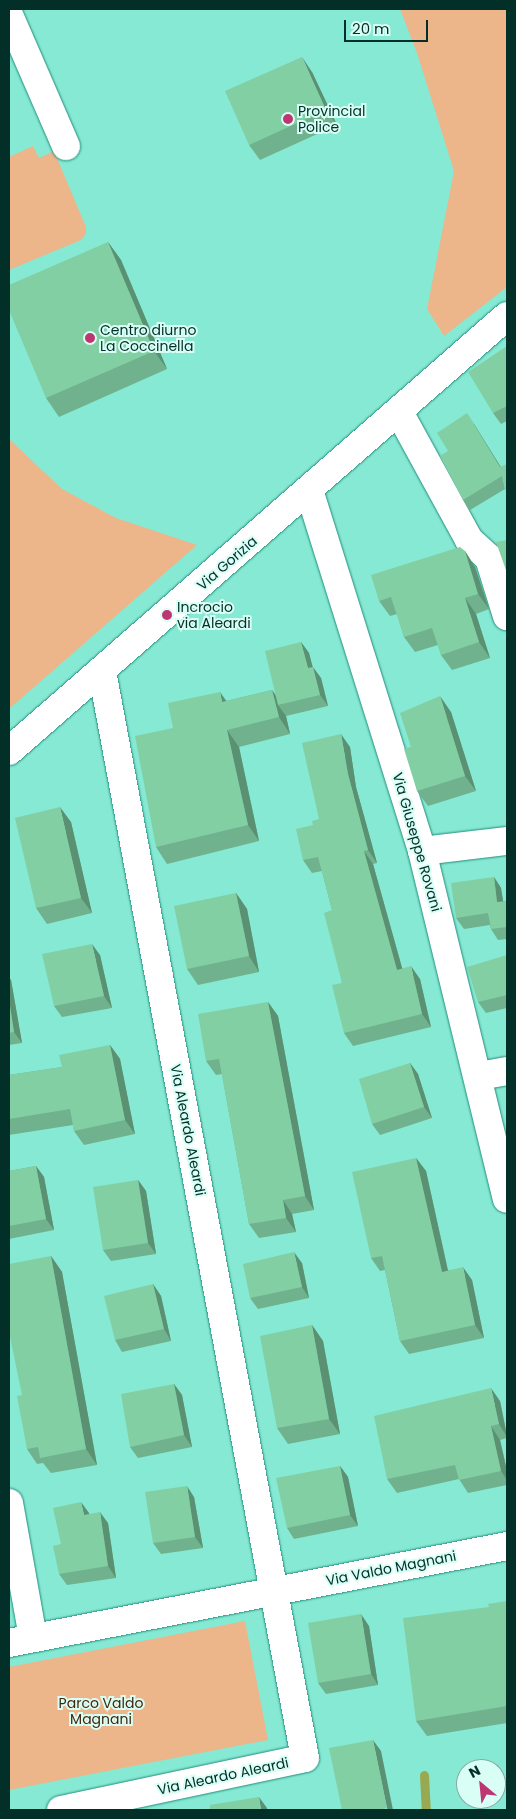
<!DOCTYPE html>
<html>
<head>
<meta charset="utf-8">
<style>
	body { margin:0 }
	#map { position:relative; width:516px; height:1819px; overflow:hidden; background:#86e9d4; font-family:Poppins,sans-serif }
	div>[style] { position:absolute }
	.green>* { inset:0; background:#edb58a }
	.stream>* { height:9px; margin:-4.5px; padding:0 4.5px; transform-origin:4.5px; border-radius:4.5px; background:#98a952 }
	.roads { filter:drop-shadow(0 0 1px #218e7c) drop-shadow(0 0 1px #218e7c) }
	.minor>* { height:28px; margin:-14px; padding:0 14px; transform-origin:14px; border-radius:14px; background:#fff }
	.major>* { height:28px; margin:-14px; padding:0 14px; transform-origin:14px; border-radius:14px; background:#fff }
	.wall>* { inset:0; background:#70b28d }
	.shaded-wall>* { inset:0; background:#5b9173 }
	.building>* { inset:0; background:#82cfa4 }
	.dots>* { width:14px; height:14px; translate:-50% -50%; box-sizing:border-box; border:2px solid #d9fef5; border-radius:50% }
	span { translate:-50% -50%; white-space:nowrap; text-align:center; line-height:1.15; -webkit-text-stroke:4px #d9fef5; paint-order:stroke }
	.poi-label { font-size:14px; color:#023029 }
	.left { translate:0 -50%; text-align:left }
	.street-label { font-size:14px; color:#023029 }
	.park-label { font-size:14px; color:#43260d }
	.frame { position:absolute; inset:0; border:10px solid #023029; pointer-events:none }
	.north { position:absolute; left:456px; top:1759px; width:50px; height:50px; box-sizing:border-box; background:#d9fef5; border:1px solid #83aca3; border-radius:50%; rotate:332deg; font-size:14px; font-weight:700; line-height:20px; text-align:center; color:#023029 }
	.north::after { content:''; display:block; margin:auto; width:18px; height:22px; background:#bf3571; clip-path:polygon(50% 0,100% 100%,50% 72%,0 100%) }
	.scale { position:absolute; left:344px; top:20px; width:84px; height:22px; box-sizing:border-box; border:2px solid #023029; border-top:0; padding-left:6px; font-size:15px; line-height:18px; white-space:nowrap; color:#023029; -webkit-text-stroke:4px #d9fef5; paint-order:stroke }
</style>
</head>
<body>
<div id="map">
	<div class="green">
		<div style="clip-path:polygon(400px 9px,507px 9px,507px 287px,444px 336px,427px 309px,454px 171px,417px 53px)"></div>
		<div style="clip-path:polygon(33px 146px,39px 158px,54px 151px,86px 227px,86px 234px,81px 240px,9px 270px,9px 157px)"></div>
		<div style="clip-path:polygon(9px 439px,62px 489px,116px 518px,197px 545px,9px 709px)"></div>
		<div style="clip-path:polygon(245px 1621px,268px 1740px,9px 1790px,9px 1667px)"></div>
	</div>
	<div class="stream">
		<div style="left:424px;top:1775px;width:35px;rotate:87deg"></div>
	</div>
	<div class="roads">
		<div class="minor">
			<div style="left:9px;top:15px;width:143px;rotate:66.5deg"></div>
			<div style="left:399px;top:412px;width:146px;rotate:61.3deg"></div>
			<div style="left:469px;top:540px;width:27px;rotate:42deg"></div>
			<div style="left:489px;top:558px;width:61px;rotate:72.8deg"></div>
			<div style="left:309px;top:490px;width:378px;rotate:72.6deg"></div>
			<div style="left:422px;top:851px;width:358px;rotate:76.3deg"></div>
			<div style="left:422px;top:851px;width:86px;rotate:-6.7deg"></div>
			<div style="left:479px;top:1076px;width:28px;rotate:-10deg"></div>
			<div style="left:9px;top:1503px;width:137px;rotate:79.9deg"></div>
			<div style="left:9px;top:1643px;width:507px;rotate:-11.02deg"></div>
			<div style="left:61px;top:1810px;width:249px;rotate:-12deg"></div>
			<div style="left:305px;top:1758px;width:1106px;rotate:-100.58deg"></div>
		</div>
		<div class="major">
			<div style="left:9px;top:751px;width:661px;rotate:-41.14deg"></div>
		</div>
	</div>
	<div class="wall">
		<div style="clip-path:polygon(312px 72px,337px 125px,260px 160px,249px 145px)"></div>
		<div style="clip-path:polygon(108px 242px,121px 260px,167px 369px,59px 417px,46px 398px)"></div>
		<div style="clip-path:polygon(507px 346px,507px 421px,501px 424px,493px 413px)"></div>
		<div style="clip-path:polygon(474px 424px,500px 466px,505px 489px,470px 510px,463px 500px,448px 451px)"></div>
		<div style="clip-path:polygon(465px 551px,475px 567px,489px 609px,476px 614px,490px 658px,452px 670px,441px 655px,438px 645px,415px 652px,404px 637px,397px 614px,390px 616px,379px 601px)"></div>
		<div style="clip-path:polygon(301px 642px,309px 653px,312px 667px,321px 678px,328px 706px,286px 716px,290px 734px,239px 747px,259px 841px,167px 864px,156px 847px,173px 728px,226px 701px,272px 690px,276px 696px)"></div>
		<div style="clip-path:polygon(451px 712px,476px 791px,428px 806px,417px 791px,411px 747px)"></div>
		<div style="clip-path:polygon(350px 747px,356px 787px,377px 863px,373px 864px,402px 968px,420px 979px,431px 1027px,353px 1046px,344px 1033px,342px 983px,332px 910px,322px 871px,312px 873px,303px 860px,319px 819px)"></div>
		<div style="clip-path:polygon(71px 822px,92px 913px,47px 924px,36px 908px)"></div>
		<div style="clip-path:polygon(494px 877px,501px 888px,503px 901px,507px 901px,507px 939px,498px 940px,491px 929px,490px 925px,464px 929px,456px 918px)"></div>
		<div style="clip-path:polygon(236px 893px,247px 909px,259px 972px,198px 985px,187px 969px)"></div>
		<div style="clip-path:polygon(100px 955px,112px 1008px,62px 1017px,54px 1006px)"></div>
		<div style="clip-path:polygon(507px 955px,507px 1008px,486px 1013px,478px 1002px)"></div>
		<div style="clip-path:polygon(9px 977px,11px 980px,22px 1043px,9px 1045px)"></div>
		<div style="clip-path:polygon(268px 1002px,278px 1016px,314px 1210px,292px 1214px,296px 1232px,259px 1238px,249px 1224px,222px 1074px,216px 1075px,206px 1061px)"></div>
		<div style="clip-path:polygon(110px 1045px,120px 1059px,135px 1134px,84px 1145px,74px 1131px,73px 1125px,9px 1135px,9px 1075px,62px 1067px)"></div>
		<div style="clip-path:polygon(410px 1063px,418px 1074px,432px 1118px,380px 1135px,372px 1124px)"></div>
		<div style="clip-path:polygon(416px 1158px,426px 1171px,448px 1270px,472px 1280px,484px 1338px,409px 1354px,400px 1341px,385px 1270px,380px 1271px,371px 1258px)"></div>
		<div style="clip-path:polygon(36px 1166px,44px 1177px,54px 1230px,9px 1239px,9px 1171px)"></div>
		<div style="clip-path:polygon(138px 1180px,146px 1191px,156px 1254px,111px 1261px,103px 1250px)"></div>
		<div style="clip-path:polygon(51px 1256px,62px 1272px,97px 1465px,51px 1473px,43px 1463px,37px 1464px,27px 1449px)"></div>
		<div style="clip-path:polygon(302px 1263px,309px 1298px,258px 1309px,250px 1298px)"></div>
		<div style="clip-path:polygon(153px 1284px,161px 1296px,171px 1341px,122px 1352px,115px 1340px)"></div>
		<div style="clip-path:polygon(312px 1325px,323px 1341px,340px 1434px,288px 1444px,277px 1428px)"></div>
		<div style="clip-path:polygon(174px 1384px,182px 1395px,192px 1447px,138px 1458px,130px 1447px)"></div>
		<div style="clip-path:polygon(500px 1401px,507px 1434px,507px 1438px,500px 1440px,507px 1471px,507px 1485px,468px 1493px,459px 1479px,397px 1493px,387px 1479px)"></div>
		<div style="clip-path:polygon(340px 1466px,348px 1477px,358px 1526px,294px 1539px,287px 1528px)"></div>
		<div style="clip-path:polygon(194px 1497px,203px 1548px,161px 1554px,153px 1543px)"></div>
		<div style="clip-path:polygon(89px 1513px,89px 1514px,108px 1523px,116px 1578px,67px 1585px,59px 1574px,61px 1544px)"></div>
		<div style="clip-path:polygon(507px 1601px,507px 1723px,427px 1736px,416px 1721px,489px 1607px)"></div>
		<div style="clip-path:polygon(369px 1626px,378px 1685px,326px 1694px,318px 1683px)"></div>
	</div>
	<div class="shaded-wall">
		<div style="clip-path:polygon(302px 57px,312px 72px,337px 125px,326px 110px)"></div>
		<div style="clip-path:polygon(108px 242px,121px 260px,167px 369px,154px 351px)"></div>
		<div style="clip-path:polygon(467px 413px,474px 424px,507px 477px,500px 467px)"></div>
		<div style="clip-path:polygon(465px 551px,475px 567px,489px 609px,478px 594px)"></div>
		<div style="clip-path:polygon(465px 598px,476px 614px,490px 658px,479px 642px)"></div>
		<div style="clip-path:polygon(301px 642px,309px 653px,316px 679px,308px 668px)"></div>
		<div style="clip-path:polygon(313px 667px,321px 678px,328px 706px,320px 695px)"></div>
		<div style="clip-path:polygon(272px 690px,282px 704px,278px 705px,286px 716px,290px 734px,279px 717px)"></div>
		<div style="clip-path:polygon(220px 692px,232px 709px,222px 702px)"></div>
		<div style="clip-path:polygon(440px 696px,451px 712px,476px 791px,465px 776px)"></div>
		<div style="clip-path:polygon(227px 730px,239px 747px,259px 841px,248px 825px)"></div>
		<div style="clip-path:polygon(341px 734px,350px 747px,356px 787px,377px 863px,368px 850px,348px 774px)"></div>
		<div style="clip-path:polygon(60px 807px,71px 822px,92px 913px,81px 898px)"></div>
		<div style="clip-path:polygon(364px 851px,373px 864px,406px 982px,397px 970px)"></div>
		<div style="clip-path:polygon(494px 877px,501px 888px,505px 914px,497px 902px)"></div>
		<div style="clip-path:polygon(236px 893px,247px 909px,259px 972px,249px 956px)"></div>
		<div style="clip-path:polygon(92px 944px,100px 955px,112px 1008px,104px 996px)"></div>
		<div style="clip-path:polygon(411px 966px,420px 979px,431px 1027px,422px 1014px)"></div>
		<div style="clip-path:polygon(9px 977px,11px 980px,22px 1043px,14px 1032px,9px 1000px)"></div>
		<div style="clip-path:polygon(268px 1002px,278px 1016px,314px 1210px,305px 1196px)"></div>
		<div style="clip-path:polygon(110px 1045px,120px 1059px,135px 1134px,125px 1120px)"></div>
		<div style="clip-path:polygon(410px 1063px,418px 1074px,432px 1118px,424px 1107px)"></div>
		<div style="clip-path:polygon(416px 1158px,426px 1171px,451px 1285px,442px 1272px)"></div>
		<div style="clip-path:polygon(36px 1166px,44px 1177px,54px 1230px,46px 1219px)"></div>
		<div style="clip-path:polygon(138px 1180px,146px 1191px,156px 1254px,148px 1243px)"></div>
		<div style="clip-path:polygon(283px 1200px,292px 1214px,296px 1232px,286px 1218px)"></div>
		<div style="clip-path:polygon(294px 1252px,302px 1263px,309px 1298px,302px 1287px)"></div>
		<div style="clip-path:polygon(51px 1256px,62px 1272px,97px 1465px,86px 1449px)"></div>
		<div style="clip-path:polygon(463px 1267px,472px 1280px,484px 1338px,475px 1325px)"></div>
		<div style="clip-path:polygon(153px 1284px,161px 1296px,171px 1341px,164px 1329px)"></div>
		<div style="clip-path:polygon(312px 1325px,323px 1341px,340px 1434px,329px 1419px)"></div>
		<div style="clip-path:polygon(174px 1384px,182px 1395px,192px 1447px,184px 1435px)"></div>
		<div style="clip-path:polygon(491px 1388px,500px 1401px,507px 1437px,499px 1424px)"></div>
		<div style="clip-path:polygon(491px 1426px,500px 1440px,507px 1471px,507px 1480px,501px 1471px)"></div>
		<div style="clip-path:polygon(340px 1466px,348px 1477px,358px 1526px,350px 1515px)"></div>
		<div style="clip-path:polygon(187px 1486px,194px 1497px,203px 1548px,195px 1537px)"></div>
		<div style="clip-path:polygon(81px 1502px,89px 1513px,92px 1526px,84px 1515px)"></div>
		<div style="clip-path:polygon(100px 1512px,108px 1523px,116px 1578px,108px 1566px)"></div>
		<div style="clip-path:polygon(361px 1614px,369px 1626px,378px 1685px,371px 1674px)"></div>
		<div style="clip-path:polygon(373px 1740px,381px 1751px,393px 1810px,388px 1810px,387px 1808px)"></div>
		<div style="clip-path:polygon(259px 1797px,267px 1808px,267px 1810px,261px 1810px)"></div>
	</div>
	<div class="building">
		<div style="clip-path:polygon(302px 57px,326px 110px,249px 145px,225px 91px)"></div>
		<div style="clip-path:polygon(108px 242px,154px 351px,46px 398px,9px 310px,9px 285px)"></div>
		<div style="clip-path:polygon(507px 346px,507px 384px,506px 384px,507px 386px,507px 406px,493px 413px,468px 372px)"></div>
		<div style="clip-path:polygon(467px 413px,500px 467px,507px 464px,507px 496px,502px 476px,463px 500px,440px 456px,448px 451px,437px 433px)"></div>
		<div style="clip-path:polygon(507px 540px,507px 573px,496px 542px)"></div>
		<div style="clip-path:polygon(460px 547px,465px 551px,478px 594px,465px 598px,479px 642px,441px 655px,432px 628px,404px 637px,391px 597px,379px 601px,371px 575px)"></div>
		<div style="clip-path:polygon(301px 642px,308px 668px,313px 667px,320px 695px,278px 705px,265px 651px)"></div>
		<div style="clip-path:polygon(272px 690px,279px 717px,227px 730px,248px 825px,156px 847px,135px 736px,173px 728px,168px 703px,220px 692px,222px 702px)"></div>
		<div style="clip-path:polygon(440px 696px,465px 776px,417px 791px,404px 749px,411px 747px,400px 713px)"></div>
		<div style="clip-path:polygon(341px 734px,348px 774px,368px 850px,364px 851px,397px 970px,411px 966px,422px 1014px,344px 1033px,332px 985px,342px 983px,324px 913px,332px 910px,318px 857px,303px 860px,296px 829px,313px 825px,312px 821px,319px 819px,302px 743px)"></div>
		<div style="clip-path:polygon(60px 807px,81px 898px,36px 908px,15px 818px)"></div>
		<div style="clip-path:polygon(494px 877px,497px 902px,507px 901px,507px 927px,491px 929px,488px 913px,456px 918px,451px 883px)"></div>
		<div style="clip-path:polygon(236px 893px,249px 956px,187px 969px,174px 906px)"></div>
		<div style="clip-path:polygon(92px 944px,104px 996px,54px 1006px,42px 954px)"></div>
		<div style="clip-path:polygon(507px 955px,507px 995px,478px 1002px,467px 967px)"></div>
		<div style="clip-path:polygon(9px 1000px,14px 1032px,9px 1033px)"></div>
		<div style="clip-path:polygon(268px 1002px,305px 1196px,283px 1200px,286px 1218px,249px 1224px,219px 1059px,206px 1061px,198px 1014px)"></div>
		<div style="clip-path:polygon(110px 1045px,125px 1120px,74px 1131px,70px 1109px,9px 1119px,9px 1075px,62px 1067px,59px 1055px)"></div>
		<div style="clip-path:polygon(410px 1063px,424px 1107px,372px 1124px,359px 1079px)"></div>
		<div style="clip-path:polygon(416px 1158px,442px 1272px,463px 1267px,475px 1325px,400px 1341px,382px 1256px,371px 1258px,352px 1172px)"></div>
		<div style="clip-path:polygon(36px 1166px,46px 1219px,9px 1226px,9px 1171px)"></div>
		<div style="clip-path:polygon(138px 1180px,148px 1243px,103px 1250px,93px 1187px)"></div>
		<div style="clip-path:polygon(294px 1252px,302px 1287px,250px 1298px,243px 1264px)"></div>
		<div style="clip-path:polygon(51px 1256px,86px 1449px,40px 1458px,38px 1447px,27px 1449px,17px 1396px,22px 1395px,9px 1332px,9px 1264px)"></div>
		<div style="clip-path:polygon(153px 1284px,164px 1329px,115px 1340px,104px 1296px)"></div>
		<div style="clip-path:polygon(312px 1325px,329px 1419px,277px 1428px,260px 1336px)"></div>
		<div style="clip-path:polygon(174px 1384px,184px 1435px,130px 1447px,121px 1394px)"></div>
		<div style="clip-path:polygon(491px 1388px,499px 1424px,491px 1426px,501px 1471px,459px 1480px,455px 1465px,387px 1479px,374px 1416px)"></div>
		<div style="clip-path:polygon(340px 1466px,350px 1515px,287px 1528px,276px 1478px)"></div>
		<div style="clip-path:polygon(187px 1486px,195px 1537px,153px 1543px,145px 1492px)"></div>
		<div style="clip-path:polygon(81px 1502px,84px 1515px,100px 1512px,108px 1566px,59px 1574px,53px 1546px,61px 1544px,53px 1508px)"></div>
		<div style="clip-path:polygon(507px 1601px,507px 1706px,416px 1721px,403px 1618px,489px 1607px,488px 1604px)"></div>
		<div style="clip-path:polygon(361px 1614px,371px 1674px,318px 1683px,308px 1623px)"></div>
		<div style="clip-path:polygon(373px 1740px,387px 1808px,378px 1810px,342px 1810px,329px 1748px)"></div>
		<div style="clip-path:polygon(259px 1797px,261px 1810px,210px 1810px,210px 1805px)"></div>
	</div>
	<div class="dots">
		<div style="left:288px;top:119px;background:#bf3571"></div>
		<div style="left:90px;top:338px;background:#bf3571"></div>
		<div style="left:167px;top:615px;background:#bf3571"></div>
	</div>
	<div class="poi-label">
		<span class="left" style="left:298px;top:119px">Provincial<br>Police</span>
		<span class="left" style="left:100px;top:338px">Centro diurno<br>La Coccinella</span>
		<span class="left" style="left:177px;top:615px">Incrocio<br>via Aleardi</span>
	</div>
	<div class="street-label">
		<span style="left:227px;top:563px;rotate:-41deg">Via Gorizia</span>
		<span style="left:417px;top:842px;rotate:74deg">Via Giuseppe Rovani</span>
		<span style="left:188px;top:1130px;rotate:79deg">Via Aleardo Aleardi</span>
		<span style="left:391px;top:1568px;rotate:-11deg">Via Valdo Magnani</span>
		<span style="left:223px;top:1776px;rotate:-12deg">Via Aleardo Aleardi</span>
	</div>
	<div class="park-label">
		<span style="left:101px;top:1711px">Parco Valdo<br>Magnani</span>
	</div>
	<div class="frame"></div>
	<div class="north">N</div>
	<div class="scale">20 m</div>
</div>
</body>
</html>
